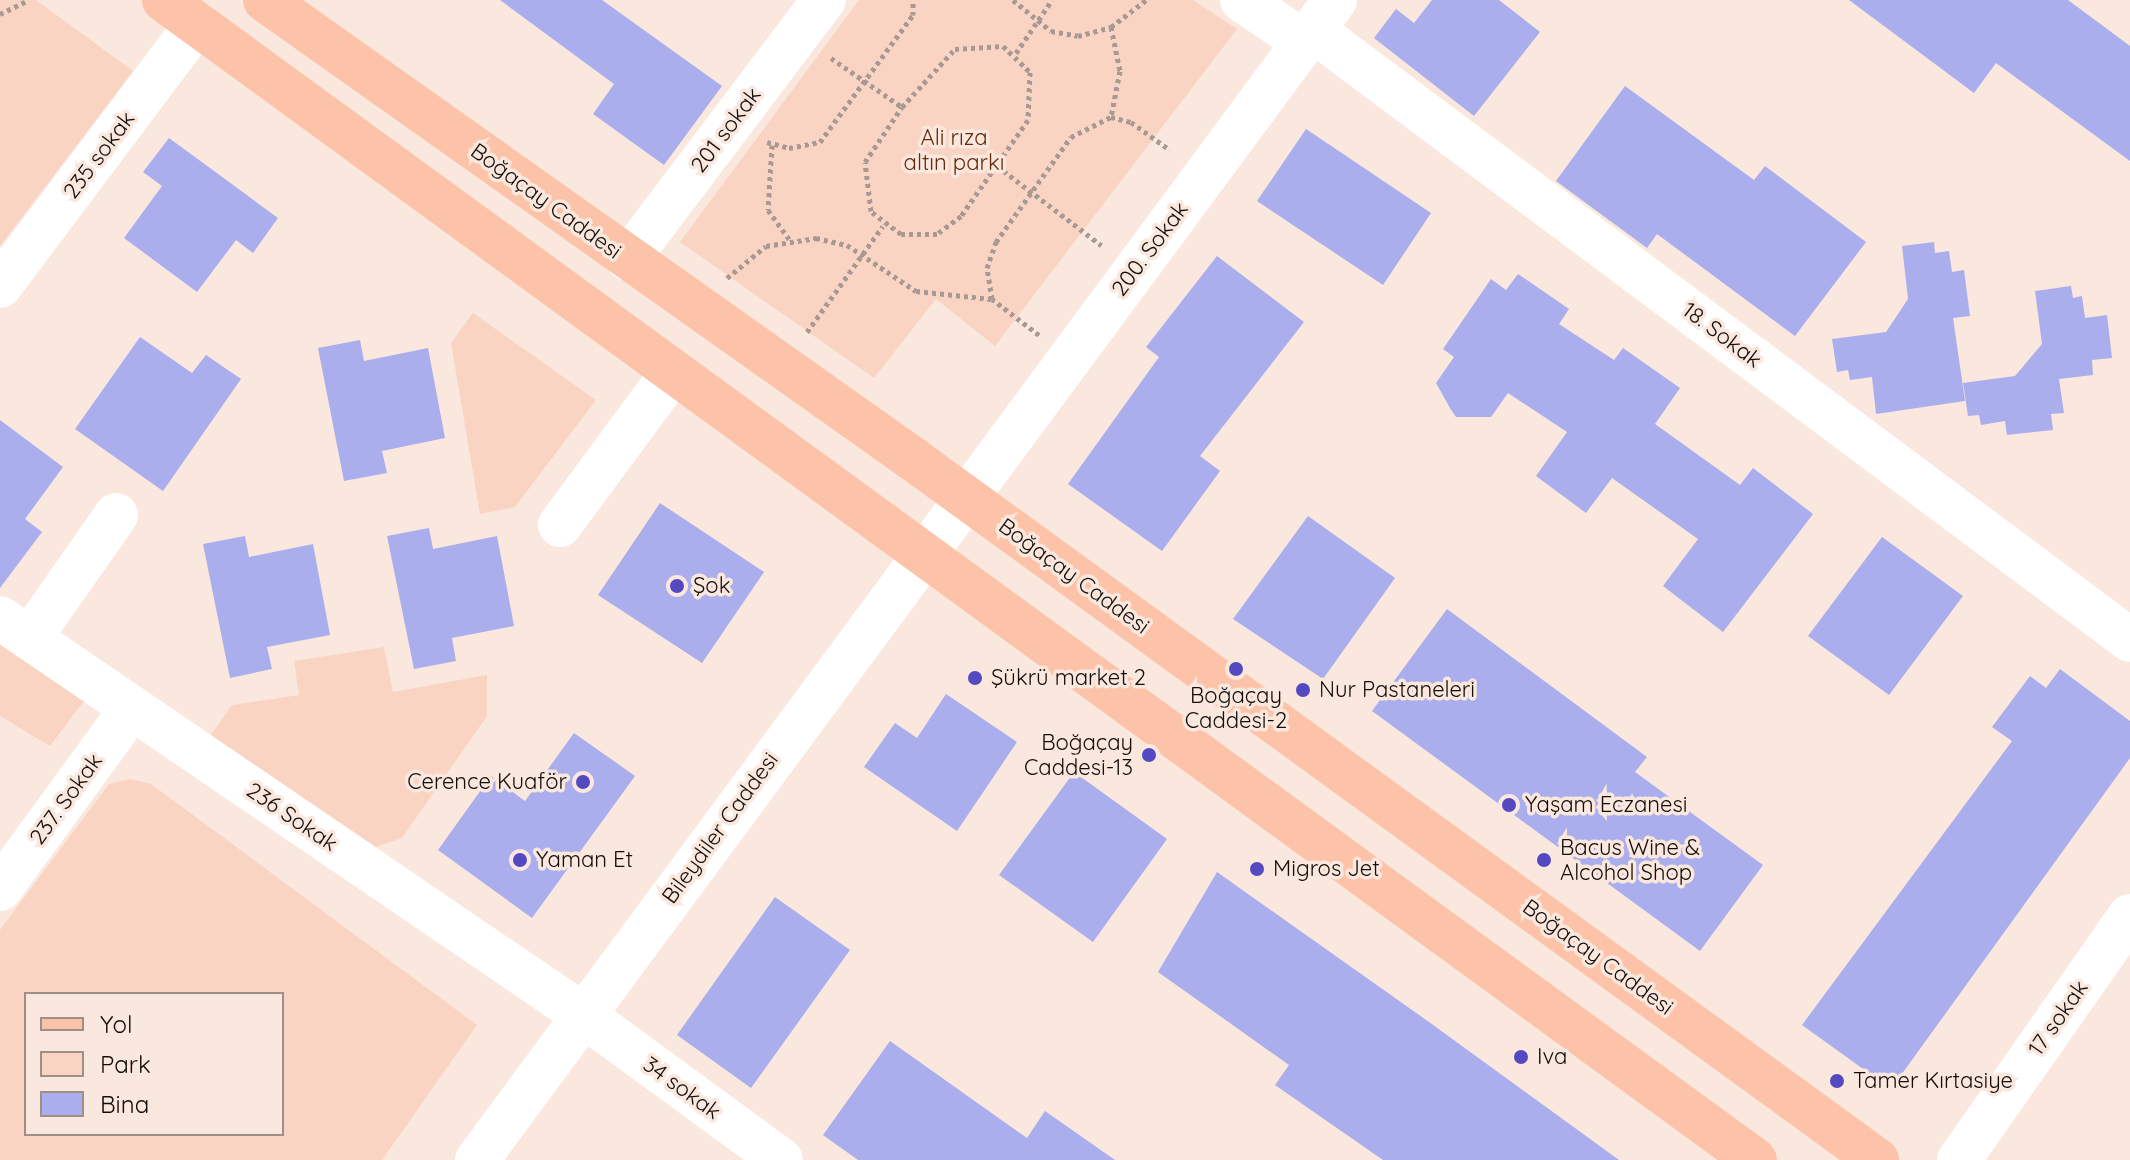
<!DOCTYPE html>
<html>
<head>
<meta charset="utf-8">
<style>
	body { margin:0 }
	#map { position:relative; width:2130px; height:1160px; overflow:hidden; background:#fae7de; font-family:Quicksand,sans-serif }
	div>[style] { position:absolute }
	.green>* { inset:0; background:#fad4c3 }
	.building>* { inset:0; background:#aaaeed }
	.path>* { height:5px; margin-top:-2.5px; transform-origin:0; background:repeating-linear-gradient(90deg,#a89992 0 4px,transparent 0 8px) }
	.minor>* { height:44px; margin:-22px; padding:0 22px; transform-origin:22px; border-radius:22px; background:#fff }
	.major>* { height:44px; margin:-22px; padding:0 22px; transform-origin:22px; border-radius:22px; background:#fdc3a9 }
	.dots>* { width:22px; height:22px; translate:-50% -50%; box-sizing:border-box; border:4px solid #fae7de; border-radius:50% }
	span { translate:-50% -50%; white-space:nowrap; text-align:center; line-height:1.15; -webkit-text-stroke:7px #fae7de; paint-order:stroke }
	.street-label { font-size:22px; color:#130d0a }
	.park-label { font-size:22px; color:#672b0a }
	.poi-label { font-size:22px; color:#130d0a }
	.left { translate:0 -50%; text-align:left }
	.right { translate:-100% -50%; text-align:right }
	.legend { position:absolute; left:24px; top:992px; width:260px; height:144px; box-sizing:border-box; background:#fae7de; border:2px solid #9e9089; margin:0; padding:10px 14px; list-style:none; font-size:24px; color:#130d0a }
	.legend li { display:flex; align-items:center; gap:16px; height:40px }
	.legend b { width:40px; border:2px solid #9e9089 }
</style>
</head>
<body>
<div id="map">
	<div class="green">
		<div style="clip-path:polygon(0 0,36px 0,133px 71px,0 246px)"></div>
		<div style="clip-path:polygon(859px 0,1193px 0,1237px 29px,995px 346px,936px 299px,874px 378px,680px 242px)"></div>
		<div style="clip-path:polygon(473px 313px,596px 400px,515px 507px,480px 514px,451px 343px)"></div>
		<div style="clip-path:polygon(0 632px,90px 693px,50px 746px,0 716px)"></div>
		<div style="clip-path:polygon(384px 647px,393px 692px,487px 675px,487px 716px,402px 838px,376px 847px,210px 736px,232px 705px,299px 695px,294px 661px)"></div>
		<div style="clip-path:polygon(evenodd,130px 779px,151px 784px,477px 1025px,382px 1160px,0 1160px,0 930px,109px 784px,130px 779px,26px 994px,282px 994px,282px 1134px,26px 1134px,26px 994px)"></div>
	</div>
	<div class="building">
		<div style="clip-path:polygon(500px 0,602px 0,722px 86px,664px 165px,593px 114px,614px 84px)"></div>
		<div style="clip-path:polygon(1432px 0,1499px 0,1540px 32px,1474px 116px,1374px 38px,1396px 9px,1414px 23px)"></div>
		<div style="clip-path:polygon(1849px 0,2068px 0,2130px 46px,2130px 161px,1996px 63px,1974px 93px)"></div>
		<div style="clip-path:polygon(1625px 86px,1754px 180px,1765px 166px,1866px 242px,1795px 336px,1657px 234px,1647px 248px,1556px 181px)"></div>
		<div style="clip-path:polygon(1306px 129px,1431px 213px,1383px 285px,1257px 201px)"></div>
		<div style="clip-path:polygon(169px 138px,278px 218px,253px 253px,236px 240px,197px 292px,124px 238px,162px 186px,143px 172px)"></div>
		<div style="clip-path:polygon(1934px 242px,1935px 253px,1949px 251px,1952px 272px,1964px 270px,1970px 316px,1953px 318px,1965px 401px,1876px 414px,1872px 377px,1850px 380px,1848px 370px,1837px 372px,1832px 339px,1886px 332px,1908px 299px,1902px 246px)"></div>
		<div style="clip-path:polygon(1217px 256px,1304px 322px,1200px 456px,1220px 471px,1162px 551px,1068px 484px,1159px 357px,1146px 347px)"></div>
		<div style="clip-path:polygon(1518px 274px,1569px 309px,1559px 324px,1614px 360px,1623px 348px,1680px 388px,1655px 424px,1740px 485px,1753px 468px,1813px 514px,1723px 632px,1663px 586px,1698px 539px,1612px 478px,1586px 513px,1536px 476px,1567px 432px,1508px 393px,1491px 417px,1456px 417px,1450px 408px,1436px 383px,1454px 357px,1443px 349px,1491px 279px,1506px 290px)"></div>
		<div style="clip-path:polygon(2071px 286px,2073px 298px,2082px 296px,2085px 318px,2107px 315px,2112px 358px,2092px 360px,2093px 375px,2059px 379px,2064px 413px,2051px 414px,2053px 430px,2007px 435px,2005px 421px,1981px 425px,1979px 415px,1968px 416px,1963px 383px,2015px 376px,2042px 344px,2035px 291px)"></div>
		<div style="clip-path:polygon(140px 337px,192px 373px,206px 355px,241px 379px,163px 491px,75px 429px)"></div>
		<div style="clip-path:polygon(360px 340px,364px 361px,428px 348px,445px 438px,382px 451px,387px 473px,344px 481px,318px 348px)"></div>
		<div style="clip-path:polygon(0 420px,63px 467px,25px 519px,42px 532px,0 588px)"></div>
		<div style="clip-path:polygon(660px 503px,764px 572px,702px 663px,598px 595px)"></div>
		<div style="clip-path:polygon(1308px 516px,1395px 578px,1323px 679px,1233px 619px)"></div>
		<div style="clip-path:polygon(429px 528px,433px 549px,497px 536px,514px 626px,452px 638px,456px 661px,414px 669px,387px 536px)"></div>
		<div style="clip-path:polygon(245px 536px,249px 557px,313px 544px,330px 635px,267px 647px,272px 669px,230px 678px,203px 544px)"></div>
		<div style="clip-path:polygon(1882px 537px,1963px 596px,1889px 695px,1808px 636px)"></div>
		<div style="clip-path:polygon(1447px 609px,1647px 757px,1635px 772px,1763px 865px,1700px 951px,1372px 711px)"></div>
		<div style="clip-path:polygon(2060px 669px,2130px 721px,2130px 758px,1891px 1089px,1802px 1025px,2012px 741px,1992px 727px,2030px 676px,2046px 688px)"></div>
		<div style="clip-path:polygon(946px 694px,1017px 742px,957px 831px,864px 767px,895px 723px,917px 738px)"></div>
		<div style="clip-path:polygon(574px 733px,635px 776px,532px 918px,438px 850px,491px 776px,525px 801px)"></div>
		<div style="clip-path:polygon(1074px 772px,1167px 839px,1093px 942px,999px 875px)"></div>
		<div style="clip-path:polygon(1217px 872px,1429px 1022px,1619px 1160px,1383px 1160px,1275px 1085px,1289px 1065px,1158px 972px)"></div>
		<div style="clip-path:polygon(775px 897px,850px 950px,751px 1088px,677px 1035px)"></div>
		<div style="clip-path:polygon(890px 1041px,1027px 1138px,1045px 1111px,1115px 1160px,858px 1160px,823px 1135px)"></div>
	</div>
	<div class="path">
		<div style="left:1013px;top:0;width:49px;rotate:39.2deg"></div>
		<div style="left:1051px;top:31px;width:27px;rotate:10deg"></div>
		<div style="left:1078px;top:36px;width:34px;rotate:-15deg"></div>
		<div style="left:1111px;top:27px;width:44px;rotate:-37.6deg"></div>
		<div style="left:0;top:14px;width:32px;rotate:-26deg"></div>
		<div style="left:1111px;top:27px;width:45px;rotate:78.4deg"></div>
		<div style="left:1120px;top:71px;width:47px;rotate:101.1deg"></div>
		<div style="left:1016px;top:53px;width:64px;rotate:-55.8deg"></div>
		<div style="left:831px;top:58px;width:86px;rotate:34.6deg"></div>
		<div style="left:902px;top:107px;width:79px;rotate:-47.6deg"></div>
		<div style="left:955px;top:49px;width:48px;rotate:-3.6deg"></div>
		<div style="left:1003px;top:46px;width:37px;rotate:44deg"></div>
		<div style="left:1030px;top:72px;width:48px;rotate:92.4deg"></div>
		<div style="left:1028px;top:120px;width:117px;rotate:124.9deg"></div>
		<div style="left:961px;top:216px;width:30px;rotate:143deg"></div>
		<div style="left:937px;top:234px;width:36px;rotate:180deg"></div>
		<div style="left:901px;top:234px;width:38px;rotate:-143deg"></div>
		<div style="left:871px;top:211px;width:49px;rotate:-97deg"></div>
		<div style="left:865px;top:162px;width:66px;rotate:-56.1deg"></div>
		<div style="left:767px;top:142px;width:23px;rotate:15deg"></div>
		<div style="left:789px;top:148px;width:32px;rotate:-11deg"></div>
		<div style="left:820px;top:142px;width:157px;rotate:-53.8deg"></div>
		<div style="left:913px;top:15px;width:15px;rotate:-90deg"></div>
		<div style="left:772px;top:145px;width:65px;rotate:93.5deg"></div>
		<div style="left:768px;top:210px;width:36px;rotate:54deg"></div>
		<div style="left:997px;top:166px;width:131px;rotate:37.2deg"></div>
		<div style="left:727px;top:278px;width:50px;rotate:-39.4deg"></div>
		<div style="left:766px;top:246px;width:51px;rotate:-9.1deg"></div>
		<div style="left:816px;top:238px;width:32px;rotate:13deg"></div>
		<div style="left:847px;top:245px;width:83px;rotate:33.7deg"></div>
		<div style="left:916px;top:291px;width:76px;rotate:6deg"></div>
		<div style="left:807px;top:332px;width:130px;rotate:-54.4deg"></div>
		<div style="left:1039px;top:335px;width:59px;rotate:-142.5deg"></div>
		<div style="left:992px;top:299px;width:31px;rotate:-99deg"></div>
		<div style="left:987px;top:268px;width:28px;rotate:-71deg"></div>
		<div style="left:996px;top:242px;width:129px;rotate:-54.5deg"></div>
		<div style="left:1071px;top:137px;width:45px;rotate:-26.6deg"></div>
		<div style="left:1111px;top:117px;width:21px;rotate:14deg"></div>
		<div style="left:1131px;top:122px;width:48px;rotate:35.7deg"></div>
	</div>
	<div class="minor">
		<div style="left:1242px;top:0;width:76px;rotate:34.3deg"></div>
		<div style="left:1314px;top:31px;width:1018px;rotate:36.73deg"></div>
		<div style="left:628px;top:259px;width:325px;rotate:-52.9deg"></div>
		<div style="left:0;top:286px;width:328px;rotate:-53.1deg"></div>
		<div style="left:560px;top:525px;width:190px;rotate:-53.6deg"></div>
		<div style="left:0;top:618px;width:705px;rotate:34.25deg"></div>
		<div style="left:583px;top:1015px;width:245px;rotate:36.2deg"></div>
		<div style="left:30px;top:638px;width:150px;rotate:-55deg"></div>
		<div style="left:0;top:889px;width:224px;rotate:-53.9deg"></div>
		<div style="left:477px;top:1160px;width:1443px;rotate:-53.51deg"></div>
		<div style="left:1959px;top:1160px;width:298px;rotate:-55deg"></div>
	</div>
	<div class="major">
		<div style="left:164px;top:0;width:1969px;rotate:36.1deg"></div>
		<div style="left:265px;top:0;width:794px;rotate:35.31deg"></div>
		<div style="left:913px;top:459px;width:1192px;rotate:36.02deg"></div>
	</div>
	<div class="dots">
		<div style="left:677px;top:586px;background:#5449c1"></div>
		<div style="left:1236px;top:669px;background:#5449c1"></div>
		<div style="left:975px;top:678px;background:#5449c1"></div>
		<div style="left:1303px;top:690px;background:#5449c1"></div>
		<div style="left:1149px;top:755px;background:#5449c1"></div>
		<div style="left:583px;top:782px;background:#5449c1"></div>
		<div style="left:1509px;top:805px;background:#5449c1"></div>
		<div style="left:520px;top:860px;background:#5449c1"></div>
		<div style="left:1544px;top:860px;background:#5449c1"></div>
		<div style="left:1257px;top:869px;background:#5449c1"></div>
		<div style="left:1521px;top:1057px;background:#5449c1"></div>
		<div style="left:1837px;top:1081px;background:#5449c1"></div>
	</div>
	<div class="street-label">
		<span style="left:726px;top:130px;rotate:-53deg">201 sokak</span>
		<span style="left:99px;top:155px;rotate:-53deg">235 sokak</span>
		<span style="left:546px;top:201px;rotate:36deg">Boğaçay Caddesi</span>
		<span style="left:1150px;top:249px;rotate:-53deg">200. Sokak</span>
		<span style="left:1722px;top:335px;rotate:37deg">18. Sokak</span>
		<span style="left:1074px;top:576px;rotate:36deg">Boğaçay Caddesi</span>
		<span style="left:66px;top:799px;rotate:-54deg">237. Sokak</span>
		<span style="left:292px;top:817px;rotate:34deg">236 Sokak</span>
		<span style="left:720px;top:828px;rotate:-54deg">Bileydiler Caddesi</span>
		<span style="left:1598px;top:957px;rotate:36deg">Boğaçay Caddesi</span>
		<span style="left:2058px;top:1018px;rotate:-55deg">17 sokak</span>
		<span style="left:682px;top:1088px;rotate:36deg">34 sokak</span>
	</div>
	<div class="park-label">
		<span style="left:954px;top:150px">Ali rıza<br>altın parkı</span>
	</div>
	<div class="poi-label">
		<span class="left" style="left:693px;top:586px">Şok</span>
		<span class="left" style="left:991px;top:678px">Şükrü market 2</span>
		<span class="left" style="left:1319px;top:690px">Nur Pastaneleri</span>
		<span style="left:1236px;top:708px">Boğaçay<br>Caddesi-2</span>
		<span class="right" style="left:1133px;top:755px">Boğaçay<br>Caddesi-13</span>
		<span class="right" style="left:567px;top:782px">Cerence Kuaför</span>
		<span class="left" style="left:1525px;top:805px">Yaşam Eczanesi</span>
		<span class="left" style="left:1560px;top:860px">Bacus Wine &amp;<br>Alcohol Shop</span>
		<span class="left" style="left:536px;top:860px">Yaman Et</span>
		<span class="left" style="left:1273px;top:869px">Migros Jet</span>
		<span class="left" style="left:1537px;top:1057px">Iva</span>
		<span class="left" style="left:1853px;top:1081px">Tamer Kırtasiye</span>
	</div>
	<ul class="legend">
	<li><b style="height:10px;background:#fdc3a9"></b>Yol</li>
	<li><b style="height:22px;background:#fad4c3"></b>Park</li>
	<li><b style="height:22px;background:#aaaeed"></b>Bina</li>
	</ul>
</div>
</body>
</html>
